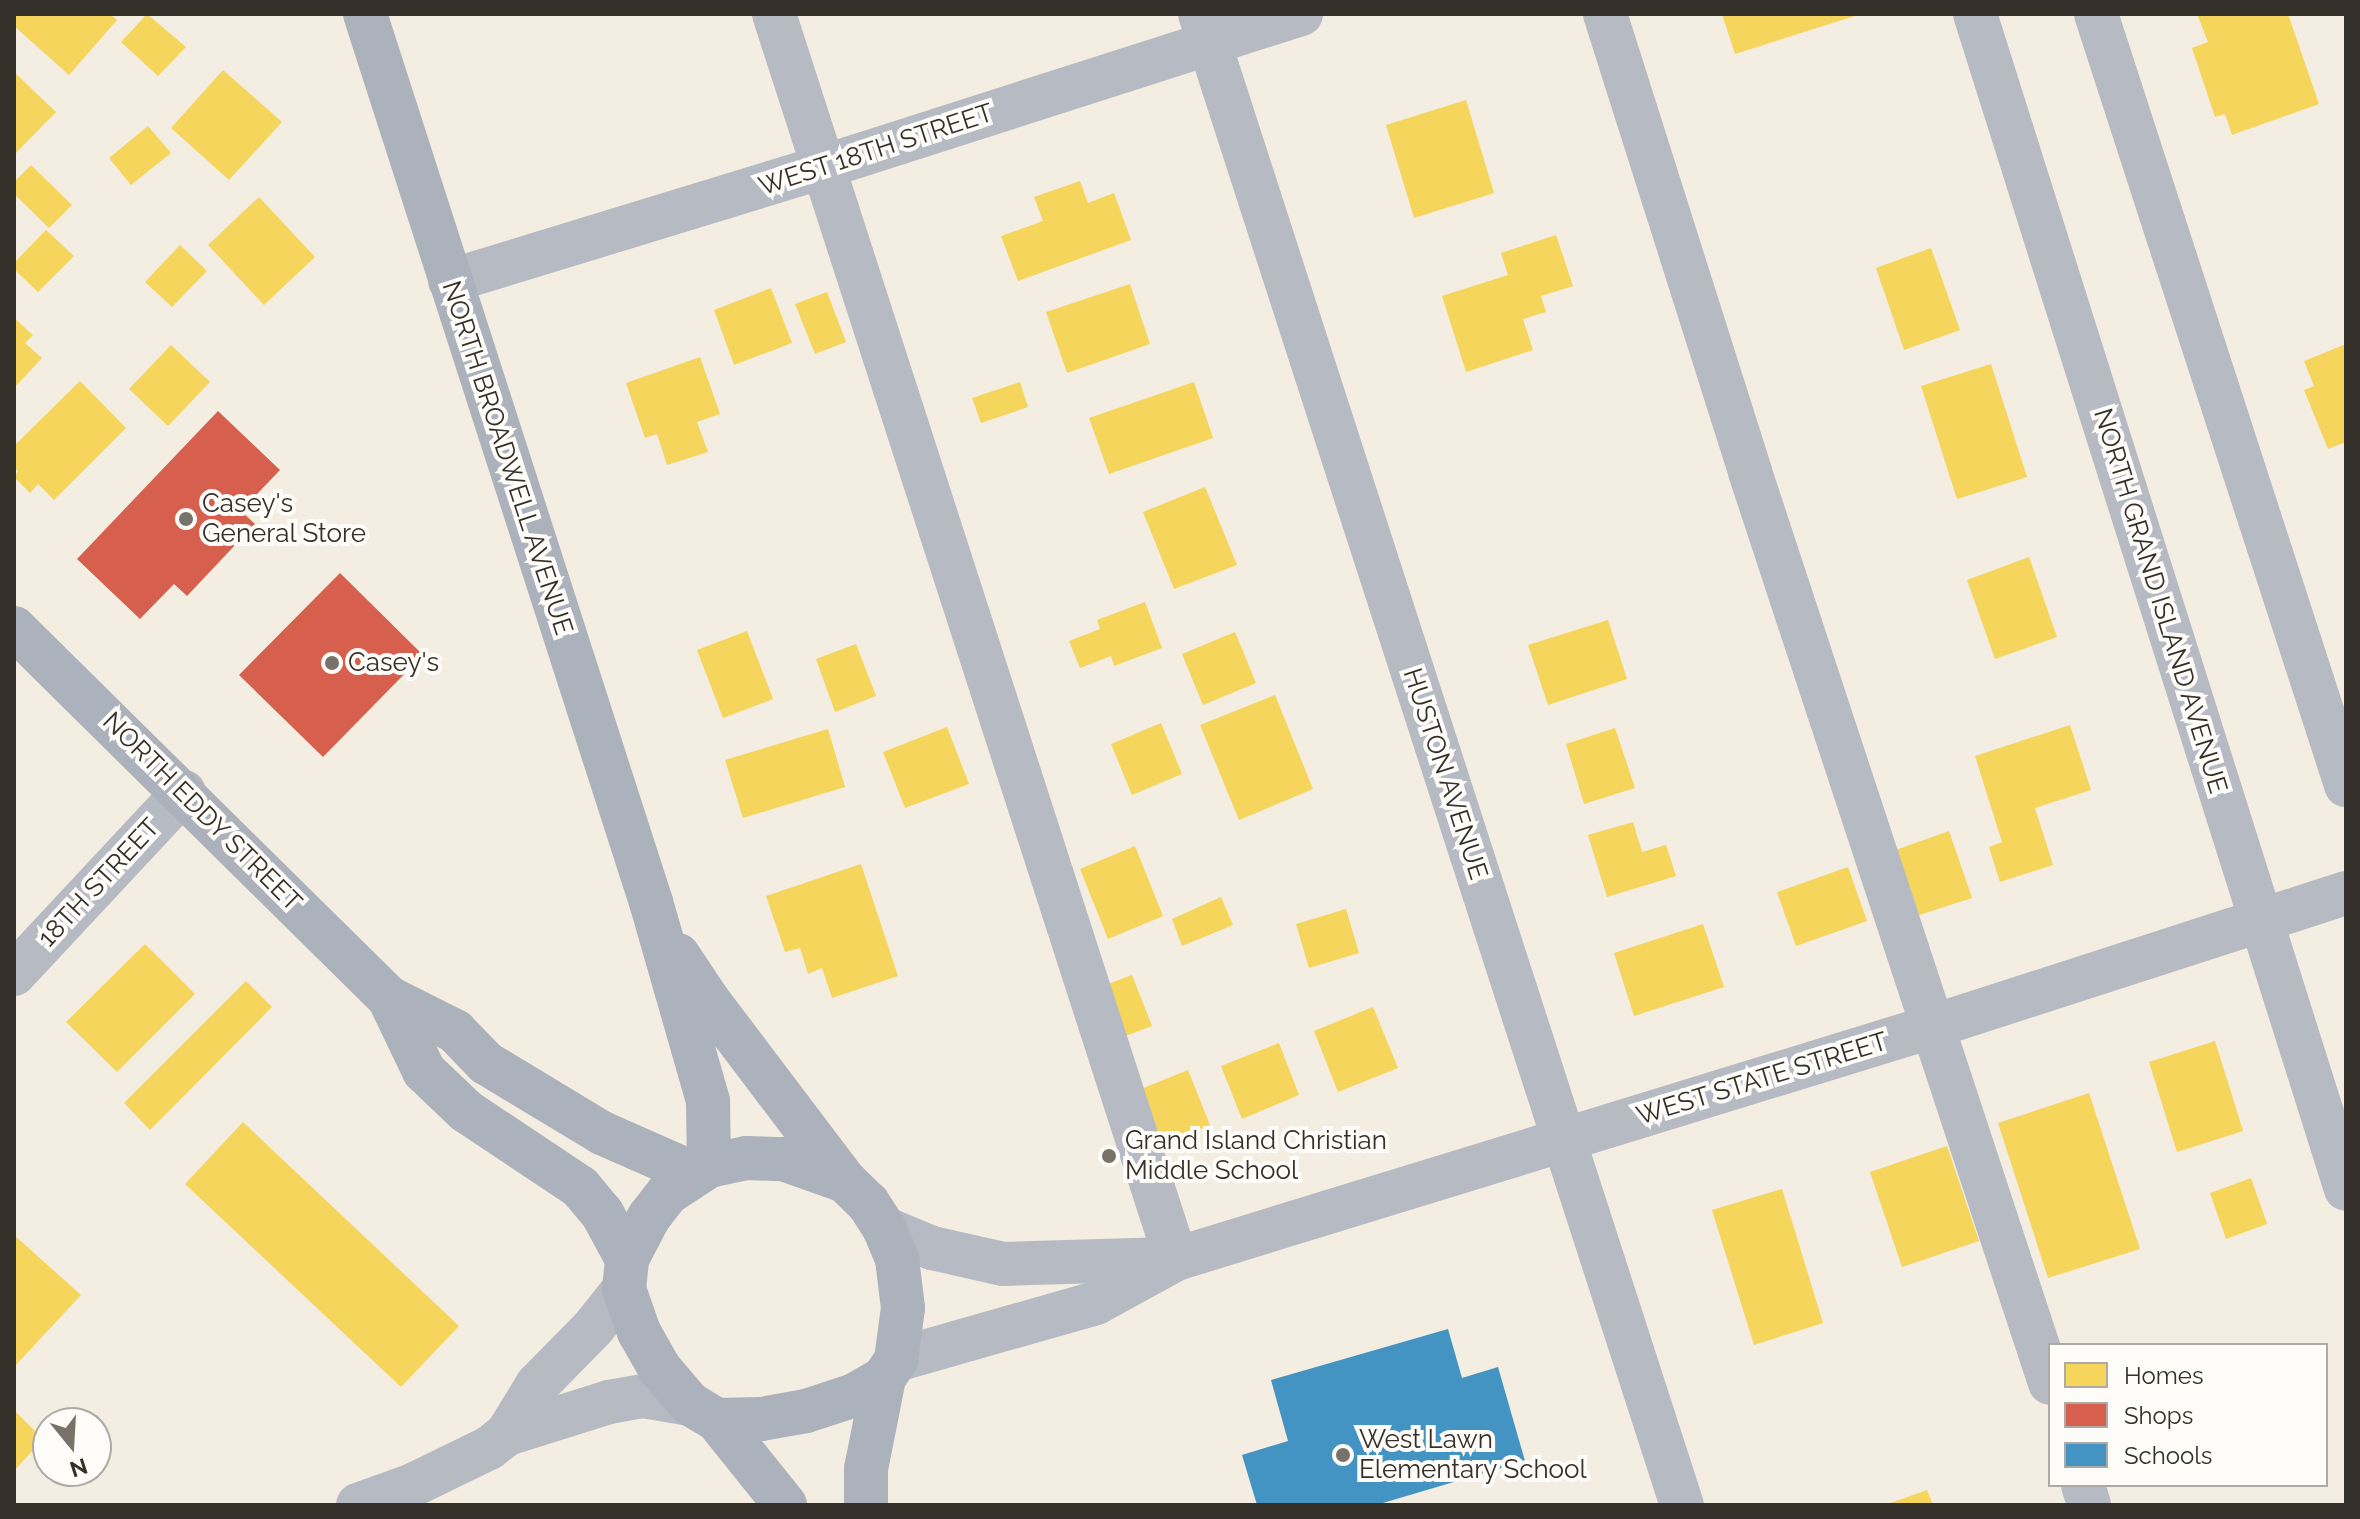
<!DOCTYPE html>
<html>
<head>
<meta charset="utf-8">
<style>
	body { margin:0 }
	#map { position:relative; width:2360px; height:1519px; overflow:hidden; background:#f3ede2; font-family:Raleway,sans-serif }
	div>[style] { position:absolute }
	.homes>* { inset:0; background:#f6d55c }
	.shops>* { inset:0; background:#d6604d }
	.schools>* { inset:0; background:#4393c3 }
	.minor>* { height:44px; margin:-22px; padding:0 22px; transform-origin:22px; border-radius:22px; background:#b5bac3 }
	.major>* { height:44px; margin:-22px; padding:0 22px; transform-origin:22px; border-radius:22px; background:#acb2bb }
	.dots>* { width:22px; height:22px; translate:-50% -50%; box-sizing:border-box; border:4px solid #fefcf9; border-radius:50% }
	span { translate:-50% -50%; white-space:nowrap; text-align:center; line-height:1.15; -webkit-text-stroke:8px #fefcf9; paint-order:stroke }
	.street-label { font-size:26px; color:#342f29 }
	.poi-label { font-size:26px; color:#342f29 }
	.left { translate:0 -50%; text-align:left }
	.frame { position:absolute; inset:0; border:16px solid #342f29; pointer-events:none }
	.legend { position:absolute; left:2048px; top:1343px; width:280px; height:144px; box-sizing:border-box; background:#fefcf9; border:2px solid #adaaa6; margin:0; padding:10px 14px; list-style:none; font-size:24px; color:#342f29 }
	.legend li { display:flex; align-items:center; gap:16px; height:40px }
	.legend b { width:40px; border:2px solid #adaaa6 }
	.north { position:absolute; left:32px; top:1407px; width:80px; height:80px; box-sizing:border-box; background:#fefcf9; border:2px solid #adaaa6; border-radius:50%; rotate:162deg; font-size:22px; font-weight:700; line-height:32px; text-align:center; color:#342f29 }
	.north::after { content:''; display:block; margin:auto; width:28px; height:36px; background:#77726a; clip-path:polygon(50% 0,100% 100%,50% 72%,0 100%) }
</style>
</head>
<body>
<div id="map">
	<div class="homes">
		<div style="clip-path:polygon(14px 14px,110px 14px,117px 20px,69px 75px,14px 26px)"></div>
		<div style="clip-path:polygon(147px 14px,186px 47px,158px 76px,121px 42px)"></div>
		<div style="clip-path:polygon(1722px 14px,1858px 14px,1858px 15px,1735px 54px)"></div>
		<div style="clip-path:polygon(2197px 14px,2288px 14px,2319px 104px,2232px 135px,2225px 114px,2215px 117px,2192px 48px,2208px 42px)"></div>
		<div style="clip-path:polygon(223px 70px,282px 122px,229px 180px,171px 128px)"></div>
		<div style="clip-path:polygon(14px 72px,56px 112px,14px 155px)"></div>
		<div style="clip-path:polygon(1466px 100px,1494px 193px,1414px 218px,1386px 125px)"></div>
		<div style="clip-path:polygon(148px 126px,171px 153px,131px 185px,109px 158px)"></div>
		<div style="clip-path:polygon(31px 165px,72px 205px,49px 228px,14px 194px,14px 182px)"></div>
		<div style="clip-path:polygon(1080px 181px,1088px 203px,1114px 193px,1131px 240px,1018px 281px,1001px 236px,1043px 221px,1034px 197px)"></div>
		<div style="clip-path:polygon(259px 197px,315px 257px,264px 305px,208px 245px)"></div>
		<div style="clip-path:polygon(46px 230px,74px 256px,38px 292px,14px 269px,14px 263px)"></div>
		<div style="clip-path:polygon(1556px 235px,1573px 286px,1541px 296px,1546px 312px,1523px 319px,1533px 350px,1466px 372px,1442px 296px,1508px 275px,1501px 253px)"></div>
		<div style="clip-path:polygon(180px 245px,207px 271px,172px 307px,145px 282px)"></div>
		<div style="clip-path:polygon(1931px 248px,1960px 330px,1904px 350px,1876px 268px)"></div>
		<div style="clip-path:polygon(1130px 284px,1150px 344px,1067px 373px,1046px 312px)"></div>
		<div style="clip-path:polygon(771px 288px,792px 343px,734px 365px,714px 310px)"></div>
		<div style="clip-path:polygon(827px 292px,846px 342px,815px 354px,795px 304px)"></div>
		<div style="clip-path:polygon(14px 318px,33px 335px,25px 343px,42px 358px,14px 388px)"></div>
		<div style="clip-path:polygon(2346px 344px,2346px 442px,2328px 449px,2304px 390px,2314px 386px,2304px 361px)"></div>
		<div style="clip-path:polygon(171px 345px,210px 382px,168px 426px,129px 389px)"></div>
		<div style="clip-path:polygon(700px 357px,720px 414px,697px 422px,708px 452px,667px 465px,657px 434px,645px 438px,626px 383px)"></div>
		<div style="clip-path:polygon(1991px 364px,2027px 477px,1957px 499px,1921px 386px)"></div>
		<div style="clip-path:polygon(80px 381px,126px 428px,54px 500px,38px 484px,30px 493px,14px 477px,18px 471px,14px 467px,14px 446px)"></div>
		<div style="clip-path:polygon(1020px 382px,1028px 407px,981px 423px,972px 398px)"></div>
		<div style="clip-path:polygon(1194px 382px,1213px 438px,1109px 474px,1089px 418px)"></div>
		<div style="clip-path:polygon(1205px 487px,1237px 565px,1174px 589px,1143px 512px)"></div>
		<div style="clip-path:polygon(2029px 557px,2057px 637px,1995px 659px,1967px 580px)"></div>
		<div style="clip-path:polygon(1145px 602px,1162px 648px,1114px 666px,1111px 656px,1080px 668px,1069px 641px,1100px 629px,1097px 620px)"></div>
		<div style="clip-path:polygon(1608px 620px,1627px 679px,1548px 705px,1528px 645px)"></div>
		<div style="clip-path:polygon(747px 631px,773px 699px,723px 718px,697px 650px)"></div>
		<div style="clip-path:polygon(1235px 632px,1256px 683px,1203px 705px,1182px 654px)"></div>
		<div style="clip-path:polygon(856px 644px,876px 696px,835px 712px,816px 659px)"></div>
		<div style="clip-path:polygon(1275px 695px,1313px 789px,1239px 820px,1200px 725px)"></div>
		<div style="clip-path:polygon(1161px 723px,1182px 774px,1132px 795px,1111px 744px)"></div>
		<div style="clip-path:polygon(2070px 725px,2091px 790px,2035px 808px,2053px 865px,2000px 882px,1989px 847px,2002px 842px,1975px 756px)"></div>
		<div style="clip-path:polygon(947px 727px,969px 784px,905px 808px,883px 752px)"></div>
		<div style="clip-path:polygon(1615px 728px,1635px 788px,1584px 804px,1566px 744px)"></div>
		<div style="clip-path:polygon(828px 729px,845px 787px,743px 818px,725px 760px)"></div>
		<div style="clip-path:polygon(1633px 822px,1642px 852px,1666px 845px,1676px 876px,1607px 897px,1588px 835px)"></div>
		<div style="clip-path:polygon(1949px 831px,1972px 898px,1913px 917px,1890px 852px)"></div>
		<div style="clip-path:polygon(1135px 846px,1163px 916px,1108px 939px,1080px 869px)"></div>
		<div style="clip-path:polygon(861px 864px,898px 976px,832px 998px,822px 968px,808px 974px,800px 948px,785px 952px,766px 896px)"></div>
		<div style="clip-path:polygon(1848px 867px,1867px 921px,1796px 946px,1777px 892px)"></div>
		<div style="clip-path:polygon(1221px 897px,1233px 925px,1182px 946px,1172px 919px)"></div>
		<div style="clip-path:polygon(1346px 909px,1359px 953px,1309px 968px,1296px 924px)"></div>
		<div style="clip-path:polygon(1703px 924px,1724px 987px,1634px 1016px,1614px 953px)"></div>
		<div style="clip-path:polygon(145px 944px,195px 994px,117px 1072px,66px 1022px)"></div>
		<div style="clip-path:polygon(1132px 975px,1152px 1026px,1112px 1041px,1092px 990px)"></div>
		<div style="clip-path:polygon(246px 981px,272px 1007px,150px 1130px,124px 1103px)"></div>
		<div style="clip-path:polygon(1373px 1007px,1398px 1068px,1338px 1092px,1314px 1031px)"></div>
		<div style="clip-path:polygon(2215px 1041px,2243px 1131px,2177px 1152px,2149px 1062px)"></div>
		<div style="clip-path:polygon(1279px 1043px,1299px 1095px,1242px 1119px,1221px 1066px)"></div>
		<div style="clip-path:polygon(1188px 1070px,1210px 1125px,1154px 1148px,1131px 1093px)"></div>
		<div style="clip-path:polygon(2089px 1093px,2140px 1249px,2048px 1278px,1998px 1123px)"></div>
		<div style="clip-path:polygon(243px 1122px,459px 1326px,401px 1387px,185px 1184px)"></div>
		<div style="clip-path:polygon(1947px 1146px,1979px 1241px,1902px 1267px,1870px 1172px)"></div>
		<div style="clip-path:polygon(2251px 1178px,2267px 1224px,2226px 1239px,2210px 1193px)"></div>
		<div style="clip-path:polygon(1782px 1189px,1823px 1323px,1754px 1345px,1712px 1210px)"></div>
		<div style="clip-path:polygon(14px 1235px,81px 1295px,14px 1367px)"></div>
		<div style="clip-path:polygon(14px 1410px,43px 1439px,14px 1471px)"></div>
		<div style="clip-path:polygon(1927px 1490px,1933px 1505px,1885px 1505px)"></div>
	</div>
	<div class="shops">
		<div style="clip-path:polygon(218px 411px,280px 470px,241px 511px,255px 524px,187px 596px,174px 584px,140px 619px,77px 559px)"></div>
		<div style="clip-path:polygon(340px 573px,423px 655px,323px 757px,239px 675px)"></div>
	</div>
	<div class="schools">
		<div style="clip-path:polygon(1448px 1329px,1462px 1378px,1498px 1367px,1525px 1461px,1376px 1505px,1257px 1505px,1242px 1455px,1288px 1441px,1271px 1380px)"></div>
	</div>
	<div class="minor">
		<div style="left:774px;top:14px;width:1308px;rotate:72.11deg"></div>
		<div style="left:1200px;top:14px;width:1567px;rotate:72.09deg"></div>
		<div style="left:1605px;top:14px;width:480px;rotate:72.4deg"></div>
		<div style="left:1750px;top:472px;width:959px;rotate:71.77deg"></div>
		<div style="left:1975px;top:14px;width:1232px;rotate:72.48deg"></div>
		<div style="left:2096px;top:14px;width:811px;rotate:72.03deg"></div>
		<div style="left:450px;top:281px;width:390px;rotate:-17deg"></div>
		<div style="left:823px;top:167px;width:502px;rotate:-17.75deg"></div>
		<div style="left:14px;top:974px;width:249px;rotate:-47deg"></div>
		<div style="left:884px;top:1228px;width:52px;rotate:22.6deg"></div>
		<div style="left:932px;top:1248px;width:73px;rotate:12.7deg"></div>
		<div style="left:1003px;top:1264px;width:166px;rotate:-1.7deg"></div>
		<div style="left:896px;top:1360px;width:208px;rotate:-15.9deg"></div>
		<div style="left:1096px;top:1303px;width:91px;rotate:-28.8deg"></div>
		<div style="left:1176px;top:1259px;width:793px;rotate:-17.09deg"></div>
		<div style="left:1934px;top:1026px;width:433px;rotate:-17.9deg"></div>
		<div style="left:507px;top:1434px;width:107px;rotate:-17.4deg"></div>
		<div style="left:609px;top:1402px;width:35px;rotate:-10deg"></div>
		<div style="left:643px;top:1396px;width:48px;rotate:9.7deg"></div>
		<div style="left:2083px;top:1485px;width:21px;rotate:73deg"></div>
		<div style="left:358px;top:1505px;width:59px;rotate:-20deg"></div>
		<div style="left:413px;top:1485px;width:85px;rotate:-26deg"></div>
		<div style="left:489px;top:1448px;width:23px;rotate:-38deg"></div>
		<div style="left:507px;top:1434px;width:57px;rotate:-58.5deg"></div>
		<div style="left:537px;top:1385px;width:80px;rotate:-45.5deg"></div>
		<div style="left:593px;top:1328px;width:50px;rotate:-51.5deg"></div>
	</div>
	<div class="major">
		<div style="left:365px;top:14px;width:933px;rotate:72.15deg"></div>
		<div style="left:651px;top:902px;width:207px;rotate:74deg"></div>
		<div style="left:708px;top:1101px;width:65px;rotate:89.1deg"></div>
		<div style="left:14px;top:628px;width:527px;rotate:44.62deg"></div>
		<div style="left:389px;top:998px;width:74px;rotate:26.6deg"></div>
		<div style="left:455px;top:1031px;width:45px;rotate:45.9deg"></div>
		<div style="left:486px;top:1063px;width:135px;rotate:31.1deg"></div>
		<div style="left:602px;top:1133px;width:99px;rotate:23.7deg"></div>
		<div style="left:678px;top:955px;width:54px;rotate:56.3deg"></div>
		<div style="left:708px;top:1000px;width:227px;rotate:52.9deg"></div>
		<div style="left:389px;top:998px;width:81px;rotate:64.4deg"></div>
		<div style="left:424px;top:1071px;width:58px;rotate:43.6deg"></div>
		<div style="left:466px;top:1111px;width:137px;rotate:33.7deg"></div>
		<div style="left:580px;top:1187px;width:34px;rotate:50deg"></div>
		<div style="left:602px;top:1213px;width:52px;rotate:61.5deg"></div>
		<div style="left:746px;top:1158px;width:37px;rotate:2deg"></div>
		<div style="left:783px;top:1159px;width:66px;rotate:19.5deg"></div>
		<div style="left:845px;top:1181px;width:32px;rotate:44deg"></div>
		<div style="left:868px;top:1203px;width:30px;rotate:57deg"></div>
		<div style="left:884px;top:1228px;width:34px;rotate:67deg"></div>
		<div style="left:897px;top:1259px;width:49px;rotate:83deg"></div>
		<div style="left:903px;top:1308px;width:52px;rotate:97.7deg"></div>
		<div style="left:896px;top:1360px;width:22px;rotate:124deg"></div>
		<div style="left:884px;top:1378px;width:34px;rotate:150deg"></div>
		<div style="left:855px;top:1395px;width:52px;rotate:161.9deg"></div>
		<div style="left:806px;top:1411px;width:46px;rotate:169.9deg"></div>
		<div style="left:761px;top:1419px;width:44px;rotate:178.7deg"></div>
		<div style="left:717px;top:1420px;width:31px;rotate:-149deg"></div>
		<div style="left:690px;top:1404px;width:46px;rotate:-130.6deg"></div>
		<div style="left:660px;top:1369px;width:43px;rotate:-119.6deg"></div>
		<div style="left:639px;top:1332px;width:46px;rotate:-109.2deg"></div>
		<div style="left:624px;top:1289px;width:30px;rotate:-84deg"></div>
		<div style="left:627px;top:1259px;width:47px;rotate:-62.4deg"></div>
		<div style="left:649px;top:1217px;width:31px;rotate:-52deg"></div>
		<div style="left:668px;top:1193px;width:49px;rotate:-33.4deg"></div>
		<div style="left:709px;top:1166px;width:38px;rotate:-12deg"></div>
		<div style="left:717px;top:1420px;width:109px;rotate:51.3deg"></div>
		<div style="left:866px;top:1505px;width:36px;rotate:-90deg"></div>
		<div style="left:866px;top:1469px;width:93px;rotate:-78.8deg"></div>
	</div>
	<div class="dots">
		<div style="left:186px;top:519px;background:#77726a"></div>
		<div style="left:332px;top:663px;background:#77726a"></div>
		<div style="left:1109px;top:1156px;background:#77726a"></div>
		<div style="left:1343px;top:1455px;background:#77726a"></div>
	</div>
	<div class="street-label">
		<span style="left:876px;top:150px;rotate:-18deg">WEST 18TH STREET</span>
		<span style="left:507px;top:458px;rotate:72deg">NORTH BROADWELL AVENUE</span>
		<span style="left:2160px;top:601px;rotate:73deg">NORTH GRAND ISLAND AVENUE</span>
		<span style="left:1445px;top:774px;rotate:72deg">HUSTON AVENUE</span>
		<span style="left:202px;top:812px;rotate:45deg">NORTH EDDY STREET</span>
		<span style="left:99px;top:883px;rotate:-47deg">18TH STREET</span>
		<span style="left:1762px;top:1079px;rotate:-17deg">WEST STATE STREET</span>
	</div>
	<div class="poi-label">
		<span class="left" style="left:202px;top:519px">Casey's<br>General Store</span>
		<span class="left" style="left:348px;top:663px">Casey's</span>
		<span class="left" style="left:1125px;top:1156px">Grand Island Christian<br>Middle School</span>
		<span class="left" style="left:1359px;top:1455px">West Lawn<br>Elementary School</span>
	</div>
	<div class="frame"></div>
	<ul class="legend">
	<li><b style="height:22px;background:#f6d55c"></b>Homes</li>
	<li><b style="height:22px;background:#d6604d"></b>Shops</li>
	<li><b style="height:22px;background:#4393c3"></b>Schools</li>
	</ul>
	<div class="north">N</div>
</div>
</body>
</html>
